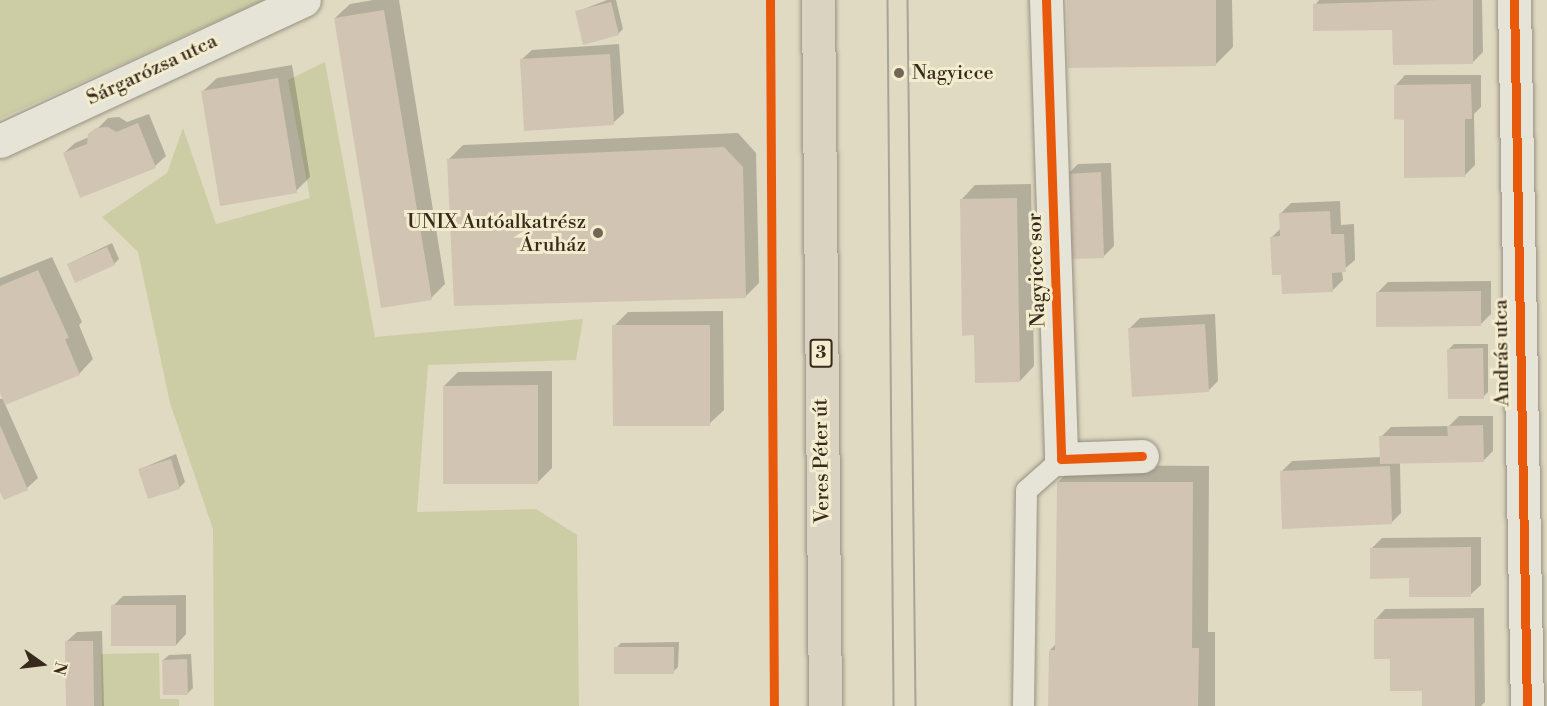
<!DOCTYPE html>
<html>
<head>
<meta charset="utf-8">
<style>
	body { margin:0 }
	#map { position:relative; width:1547px; height:706px; overflow:hidden; background:#e0dac2; font-family:"Libre Bodoni",serif }
	div>[style] { position:absolute }
	.green>* { inset:0; background:#cccda4 }
	.shadow>* { inset:0; background:#0003 }
	.building>* { inset:0; background:#d1c4b3 }
	.roads { filter:drop-shadow(0 0 2px #969082) drop-shadow(0 0 2px #969082) }
	.service>* { height:21px; margin:-10.5px; padding:0 10.5px; transform-origin:10.5px; border-radius:10.5px; background:#e6e3d7 }
	.minor>* { height:33px; margin:-16.5px; padding:0 16.5px; transform-origin:16.5px; border-radius:16.5px; background:#e6e3d7 }
	.primary>* { height:33px; margin:-16.5px; padding:0 16.5px; transform-origin:16.5px; border-radius:16.5px; background:#dad3c2 }
	.tram>* { height:1.5px; margin:-0.75px; padding:0 0.75px; transform-origin:0.75px; border-radius:0.75px; background:#a7a499 }
	.cycleway>* { height:9px; margin:-4.5px; padding:0 4.5px; transform-origin:4.5px; border-radius:4.5px; background:#e8590c }
	.dots>* { width:16px; height:16px; translate:-50% -50%; box-sizing:border-box; border:3px solid #f3eccf; border-radius:50% }
	span { translate:-50% -50%; white-space:nowrap; text-align:center; line-height:1.15; -webkit-text-stroke:6px #f3eccf; paint-order:stroke }
	.shield-label span { padding:2px 4px; background:#f3eccf; border:2px solid; border-radius:4px; -webkit-text-stroke-width:0 }
	.shield-label { font-size:18px; color:#37291b; font-weight:700 }
	.street-label { font-size:20px; color:#37291b }
	.poi-label { font-size:20px; color:#37291b }
	.left { translate:0 -50%; text-align:left }
	.right { translate:-100% -50%; text-align:right }
	.north { position:absolute; left:12px; top:634px; width:60px; height:60px; -webkit-text-stroke:4px #f3eccf; paint-order:stroke; rotate:104deg; font-size:16px; font-weight:700; line-height:24px; text-align:center; color:#37291b }
	.north::after { content:''; display:block; margin:auto; width:21px; height:27px; background:#37291b; clip-path:polygon(50% 0,100% 100%,50% 72%,0 100%) }
</style>
</head>
<body>
<div id="map">
	<div class="green">
		<div style="clip-path:polygon(0 0,264px 0,0 119px)"></div>
		<div style="clip-path:polygon(325px 62px,375px 337px,583px 319px,576px 360px,428px 365px,417px 512px,536px 509px,577px 535px,579px 706px,214px 706px,213px 529px,170px 403px,138px 252px,102px 217px,167px 173px,183px 128px,216px 224px,310px 198px,288px 80px)"></div>
		<div style="clip-path:polygon(159px 653px,160px 699px,179px 699px,179px 706px,102px 706px,101px 654px)"></div>
	</div>
	<div class="shadow">
		<div style="clip-path:polygon(373px 0,399px 0,445px 284px,431px 298px,335px 18px,350px 4px)"></div>
		<div style="clip-path:polygon(607px 0,616px 0,623px 29px,618px 34px,576px 12px)"></div>
		<div style="clip-path:polygon(1068px 0,1232px 0,1233px 47px,1216px 64px)"></div>
		<div style="clip-path:polygon(1319px 0,1482px 0,1483px 52px,1473px 62px,1393px 28px,1315px 5px)"></div>
		<div style="clip-path:polygon(619px 44px,624px 113px,613px 123px,521px 60px,532px 50px)"></div>
		<div style="clip-path:polygon(292px 65px,310px 177px,296px 191px,202px 92px,217px 78px)"></div>
		<div style="clip-path:polygon(1405px 75px,1481px 75px,1481px 107px,1474px 114px,1475px 165px,1465px 175px,1395px 86px)"></div>
		<div style="clip-path:polygon(149px 114px,166px 156px,155px 166px,64px 153px,75px 143px,89px 137px,108px 118px,119px 117px,127px 122px)"></div>
		<div style="clip-path:polygon(738px 133px,756px 153px,759px 283px,745px 297px,449px 159px,463px 145px)"></div>
		<div style="clip-path:polygon(1111px 163px,1114px 246px,1104px 256px,1068px 174px,1078px 164px)"></div>
		<div style="clip-path:polygon(1031px 184px,1034px 366px,1020px 381px,975px 334px,961px 200px,975px 185px)"></div>
		<div style="clip-path:polygon(1340px 201px,1341px 225px,1354px 224px,1355px 260px,1342px 271px,1343px 280px,1332px 291px,1283px 273px,1272px 237px,1281px 228px,1281px 213px,1291px 203px)"></div>
		<div style="clip-path:polygon(112px 243px,119px 259px,114px 264px,68px 264px)"></div>
		<div style="clip-path:polygon(52px 257px,82px 322px,79px 325px,93px 359px,79px 374px,5px 404px,38px 478px,27px 488px,4px 498px,0 488px,0 399px,4px 398px,0 389px,0 278px)"></div>
		<div style="clip-path:polygon(1491px 281px,1491px 314px,1481px 324px,1377px 293px,1388px 282px)"></div>
		<div style="clip-path:polygon(723px 311px,724px 410px,709px 424px,614px 326px,628px 312px)"></div>
		<div style="clip-path:polygon(1215px 314px,1218px 381px,1208px 391px,1130px 328px,1140px 318px)"></div>
		<div style="clip-path:polygon(1454px 344px,1488px 344px,1488px 392px,1483px 397px,1449px 349px)"></div>
		<div style="clip-path:polygon(552px 371px,552px 468px,538px 482px,444px 386px,458px 372px)"></div>
		<div style="clip-path:polygon(1459px 416px,1493px 416px,1493px 451px,1483px 461px,1400px 462px,1401px 513px,1391px 523px,1282px 471px,1292px 461px,1381px 457px,1381px 437px,1391px 427px,1449px 426px)"></div>
		<div style="clip-path:polygon(176px 454px,185px 482px,179px 488px,140px 469px)"></div>
		<div style="clip-path:polygon(1075px 465px,1209px 466px,1208px 632px,1215px 632px,1215px 706px,1050px 706px,1050px 650px,1057px 643px,1058px 482px)"></div>
		<div style="clip-path:polygon(1481px 537px,1481px 585px,1470px 595px,1411px 577px,1371px 549px,1382px 538px)"></div>
		<div style="clip-path:polygon(186px 595px,186px 634px,176px 645px,113px 606px,123px 596px)"></div>
		<div style="clip-path:polygon(1484px 608px,1485px 702px,1481px 706px,1424px 706px,1423px 690px,1391px 658px,1375px 620px,1385px 609px)"></div>
		<div style="clip-path:polygon(102px 631px,104px 706px,68px 706px,66px 642px,77px 632px)"></div>
		<div style="clip-path:polygon(679px 642px,678px 667px,673px 672px,616px 648px,621px 643px)"></div>
		<div style="clip-path:polygon(191px 654px,193px 688px,188px 693px,163px 660px,169px 655px)"></div>
	</div>
	<div class="building">
		<div style="clip-path:polygon(1067px 0,1216px 0,1216px 66px,1068px 68px)"></div>
		<div style="clip-path:polygon(1438px 0,1473px 0,1473px 64px,1393px 65px,1392px 30px,1313px 31px,1313px 4px)"></div>
		<div style="clip-path:polygon(611px 2px,619px 35px,583px 45px,575px 11px)"></div>
		<div style="clip-path:polygon(384px 10px,432px 300px,381px 308px,334px 18px)"></div>
		<div style="clip-path:polygon(610px 54px,614px 125px,524px 131px,520px 59px)"></div>
		<div style="clip-path:polygon(278px 78px,297px 193px,220px 206px,201px 91px)"></div>
		<div style="clip-path:polygon(1471px 84px,1472px 119px,1465px 119px,1465px 177px,1404px 178px,1404px 120px,1394px 119px,1394px 85px)"></div>
		<div style="clip-path:polygon(138px 123px,156px 168px,80px 198px,63px 153px,87px 144px,88px 134px,96px 128px,108px 127px,116px 132px)"></div>
		<div style="clip-path:polygon(724px 147px,743px 167px,746px 298px,454px 306px,447px 159px)"></div>
		<div style="clip-path:polygon(1101px 172px,1104px 258px,1070px 259px,1067px 174px)"></div>
		<div style="clip-path:polygon(1017px 198px,1020px 382px,975px 383px,974px 335px,962px 336px,960px 199px)"></div>
		<div style="clip-path:polygon(1330px 211px,1331px 234px,1344px 234px,1346px 272px,1332px 273px,1333px 292px,1282px 294px,1281px 275px,1272px 275px,1270px 237px,1280px 236px,1279px 213px)"></div>
		<div style="clip-path:polygon(107px 247px,115px 265px,75px 283px,67px 264px)"></div>
		<div style="clip-path:polygon(38px 270px,69px 338px,65px 339px,80px 375px,5px 405px,0 393px,0 286px)"></div>
		<div style="clip-path:polygon(1481px 291px,1481px 326px,1376px 327px,1376px 292px)"></div>
		<div style="clip-path:polygon(1205px 324px,1209px 392px,1132px 397px,1128px 328px)"></div>
		<div style="clip-path:polygon(612px 325px,710px 325px,710px 426px,613px 426px)"></div>
		<div style="clip-path:polygon(1483px 348px,1484px 399px,1448px 399px,1447px 349px)"></div>
		<div style="clip-path:polygon(538px 385px,538px 484px,443px 484px,443px 386px)"></div>
		<div style="clip-path:polygon(0 425px,28px 490px,4px 500px,0 492px)"></div>
		<div style="clip-path:polygon(1483px 425px,1484px 462px,1380px 464px,1379px 436px,1448px 436px,1447px 426px)"></div>
		<div style="clip-path:polygon(171px 459px,180px 489px,148px 499px,138px 469px)"></div>
		<div style="clip-path:polygon(1390px 466px,1392px 524px,1282px 529px,1280px 471px)"></div>
		<div style="clip-path:polygon(1057px 482px,1193px 482px,1192px 648px,1199px 648px,1198px 706px,1048px 706px,1049px 650px,1055px 650px)"></div>
		<div style="clip-path:polygon(1471px 547px,1471px 597px,1409px 597px,1409px 578px,1370px 579px,1370px 548px)"></div>
		<div style="clip-path:polygon(111px 605px,176px 605px,176px 646px,111px 646px)"></div>
		<div style="clip-path:polygon(1474px 618px,1475px 706px,1422px 706px,1422px 691px,1390px 691px,1390px 659px,1374px 659px,1374px 619px)"></div>
		<div style="clip-path:polygon(65px 641px,93px 641px,94px 706px,66px 706px)"></div>
		<div style="clip-path:polygon(614px 647px,674px 647px,674px 674px,614px 674px)"></div>
		<div style="clip-path:polygon(187px 659px,188px 695px,163px 695px,162px 660px)"></div>
	</div>
	<div class="roads">
		<div class="service">
			<div style="left:1023px;top:706px;width:216px;rotate:-89.2deg"></div>
			<div style="left:1026px;top:490px;width:47px;rotate:-41.5deg"></div>
		</div>
		<div class="minor">
			<div style="left:1046px;top:0;width:459px;rotate:88.1deg"></div>
			<div style="left:1061px;top:459px;width:81px;rotate:-2.1deg"></div>
			<div style="left:1514px;top:0;width:706px;rotate:88.95deg"></div>
			<div style="left:0;top:141px;width:335px;rotate:-24.9deg"></div>
		</div>
		<div class="primary">
			<div style="left:818px;top:0;width:706px;rotate:89.43deg"></div>
		</div>
	</div>
	<div class="tram">
		<div style="left:888px;top:0;width:706px;rotate:89.51deg"></div>
		<div style="left:908px;top:0;width:706px;rotate:89.35deg"></div>
	</div>
	<div class="cycleway">
		<div style="left:770px;top:0;width:706px;rotate:89.68deg"></div>
		<div style="left:1046px;top:0;width:459px;rotate:88.1deg"></div>
		<div style="left:1061px;top:459px;width:81px;rotate:-2.1deg"></div>
		<div style="left:1514px;top:0;width:706px;rotate:88.95deg"></div>
	</div>
	<div class="dots">
		<div style="left:899px;top:73px;background:#726755"></div>
		<div style="left:598px;top:233px;background:#726755"></div>
	</div>
	<div class="shield-label">
		<span style="left:821px;top:353px">3</span>
	</div>
	<div class="street-label">
		<span style="left:152px;top:70px;rotate:-25deg">Sárgarózsa utca</span>
		<span style="left:1037px;top:270px;rotate:-92deg">Nagyicce sor</span>
		<span style="left:1502px;top:353px;rotate:-91deg">András utca</span>
		<span style="left:822px;top:461px;rotate:-91deg">Veres Péter út</span>
	</div>
	<div class="poi-label">
		<span class="left" style="left:912px;top:73px">Nagyicce</span>
		<span class="right" style="left:586px;top:234px">UNIX Autóalkatrész<br>Áruház</span>
	</div>
	<div class="north">N</div>
</div>
</body>
</html>
